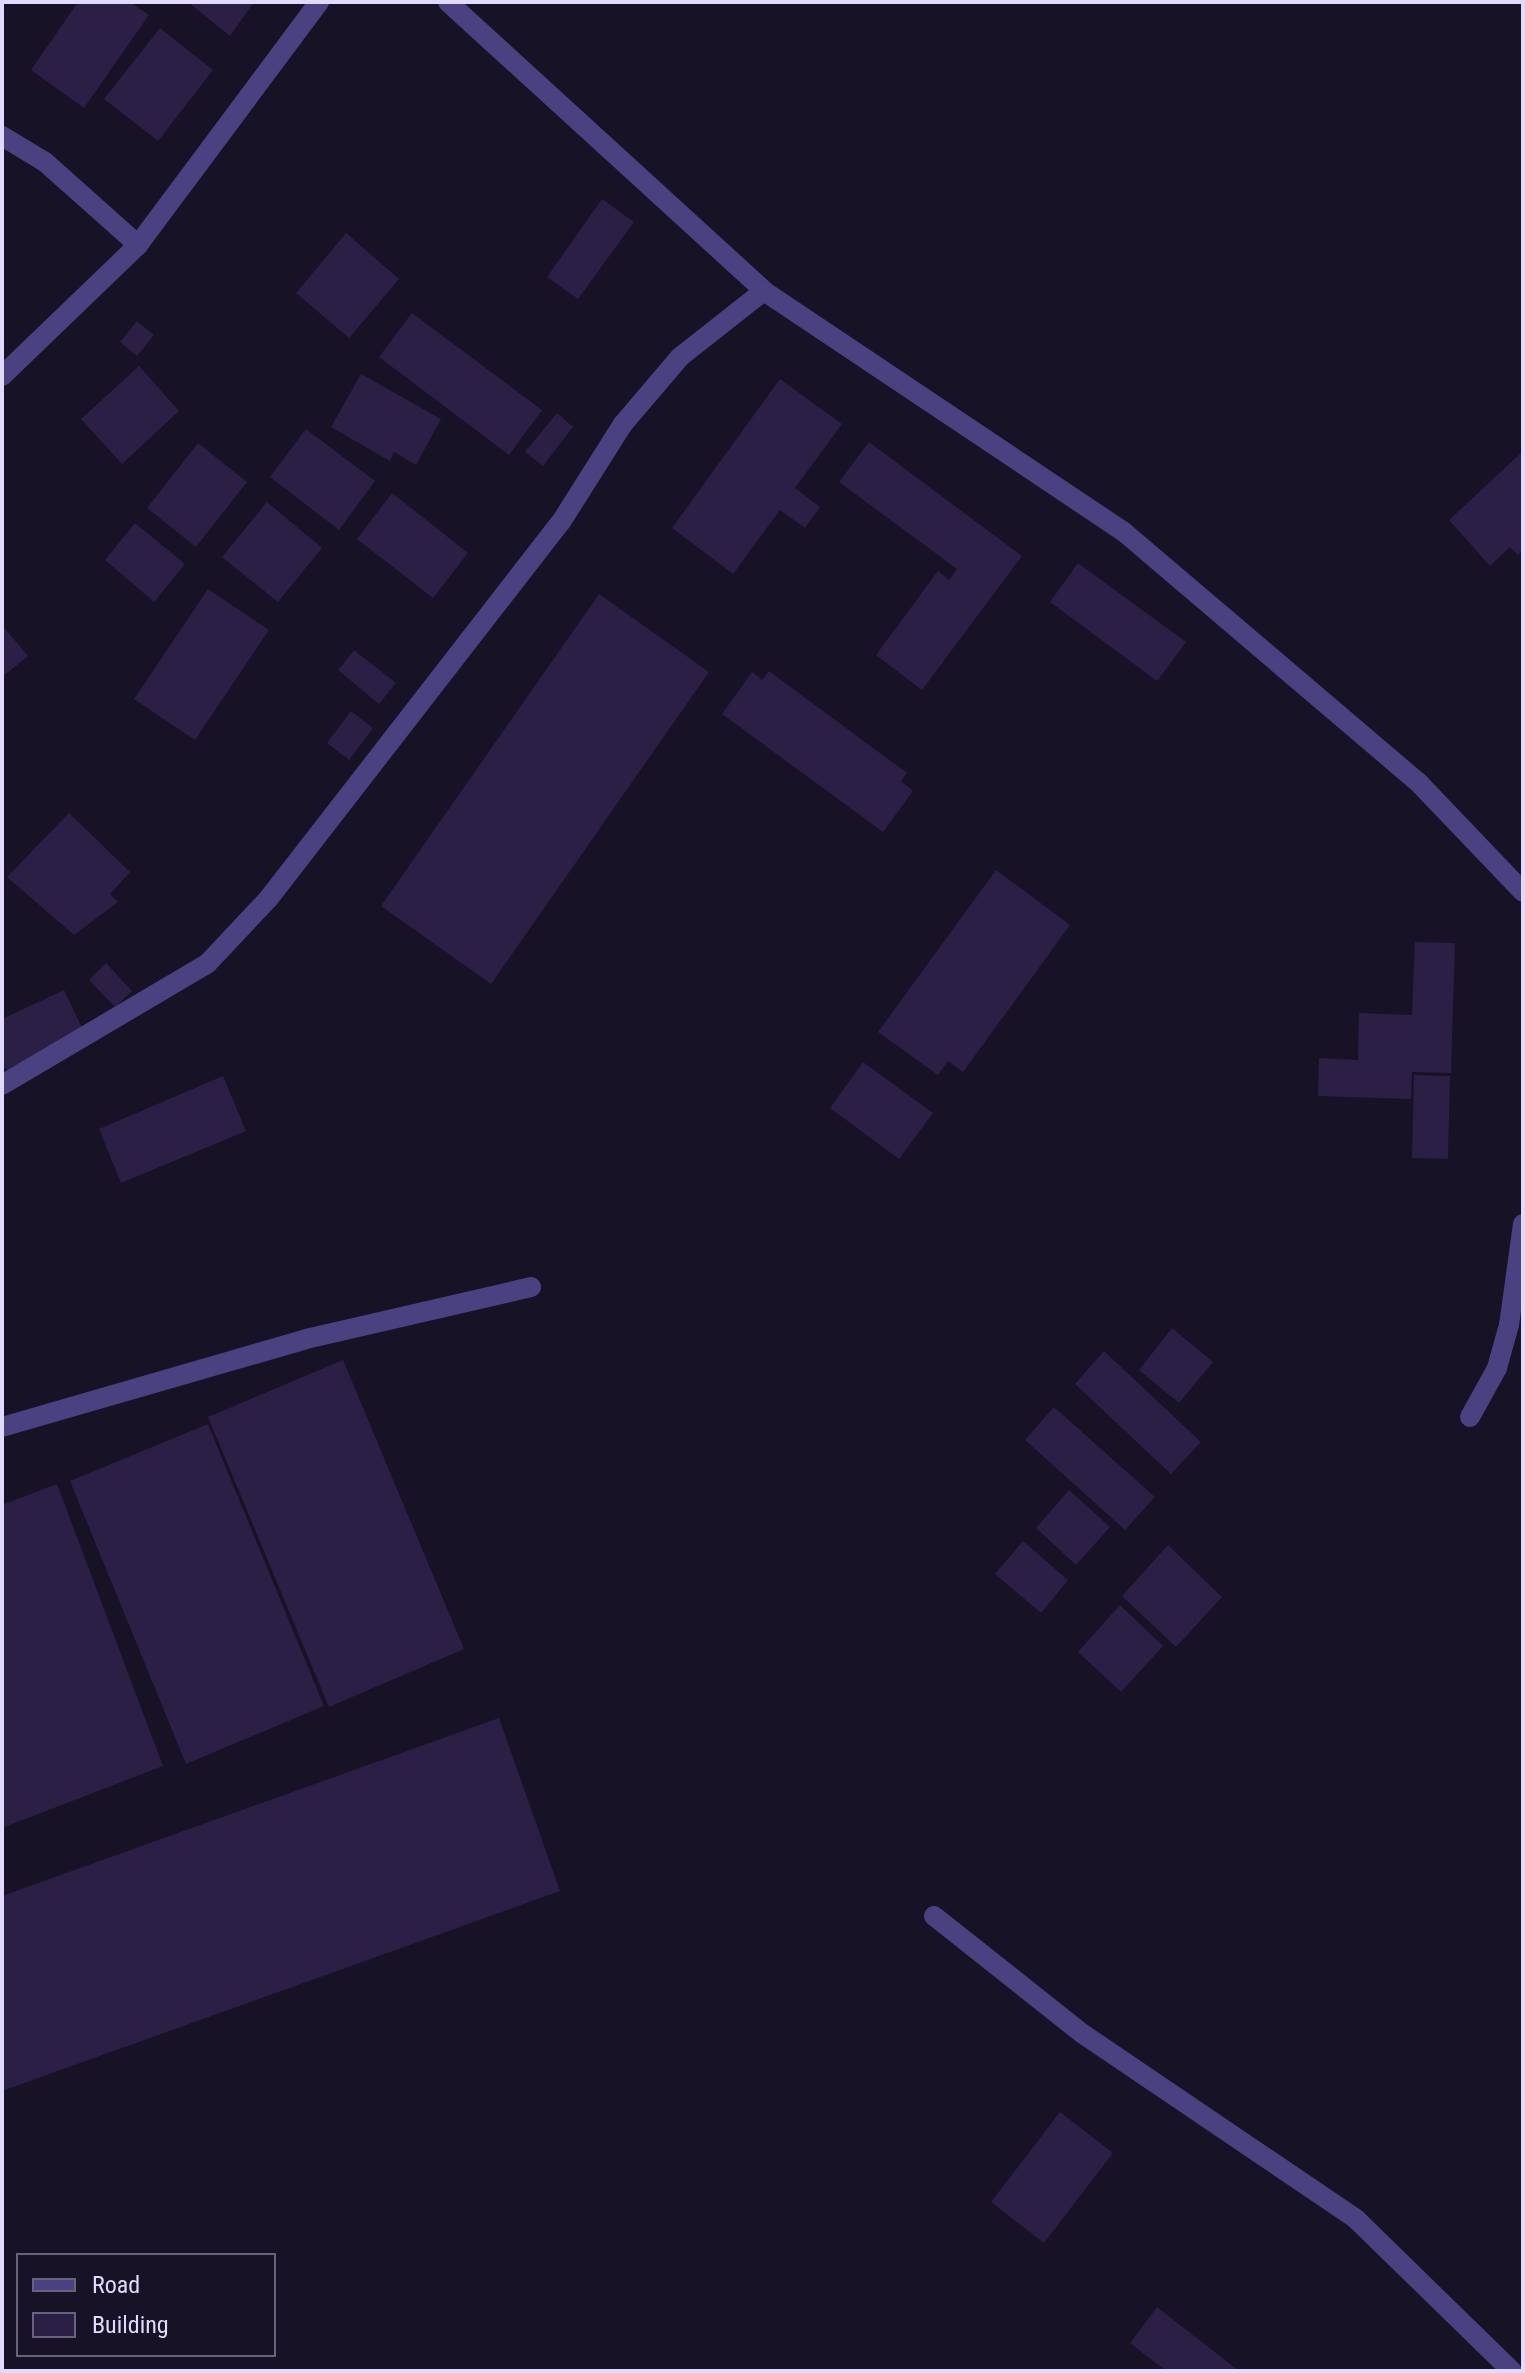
<!DOCTYPE html>
<html>
<head>
<meta charset="utf-8">
<style>
	body { margin:0 }
	#map { position:relative; width:1525px; height:2373px; overflow:hidden; background:#171226; font-family:"Roboto Condensed",sans-serif }
	div>[style] { position:absolute }
	.building>* { inset:0; background:#2b1f45 }
	.service>* { height:20px; margin:-10px; padding:0 10px; transform-origin:10px; border-radius:10px; background:#4a4180 }
	.minor>* { height:20px; margin:-10px; padding:0 10px; transform-origin:10px; border-radius:10px; background:#4a4180 }
	span { translate:-50% -50%; white-space:nowrap; text-align:center; line-height:1.15; -webkit-text-stroke:6px #171226; paint-order:stroke }
	.frame { position:absolute; inset:0; border:4px solid #e1dafc; pointer-events:none }
	.legend { position:absolute; left:16px; top:2253px; width:260px; height:104px; box-sizing:border-box; background:#171226; border:2px solid #68627c; margin:0; padding:10px 14px; list-style:none; font-size:24px; color:#e1dafc }
	.legend li { display:flex; align-items:center; gap:16px; height:40px }
	.legend b { width:40px; border:2px solid #68627c }
</style>
</head>
<body>
<div id="map">
	<div class="building">
		<div style="clip-path:polygon(78px 2px,130px 2px,149px 15px,84px 108px,31px 70px)"></div>
		<div style="clip-path:polygon(188px 2px,254px 2px,230px 36px)"></div>
		<div style="clip-path:polygon(160px 28px,213px 70px,158px 141px,104px 99px)"></div>
		<div style="clip-path:polygon(602px 199px,634px 222px,578px 299px,547px 277px)"></div>
		<div style="clip-path:polygon(346px 233px,399px 279px,349px 338px,296px 293px)"></div>
		<div style="clip-path:polygon(412px 313px,542px 410px,509px 455px,379px 357px)"></div>
		<div style="clip-path:polygon(137px 321px,154px 335px,137px 356px,120px 342px)"></div>
		<div style="clip-path:polygon(139px 366px,179px 411px,122px 464px,81px 419px)"></div>
		<div style="clip-path:polygon(361px 374px,441px 419px,416px 465px,394px 452px,390px 461px,331px 427px)"></div>
		<div style="clip-path:polygon(780px 379px,842px 424px,795px 488px,820px 507px,805px 528px,780px 510px,733px 574px,672px 528px)"></div>
		<div style="clip-path:polygon(557px 413px,573px 427px,543px 466px,525px 452px)"></div>
		<div style="clip-path:polygon(306px 429px,375px 481px,339px 530px,270px 477px)"></div>
		<div style="clip-path:polygon(869px 442px,1022px 556px,922px 690px,876px 655px,938px 571px,949px 580px,957px 569px,839px 482px)"></div>
		<div style="clip-path:polygon(198px 443px,247px 482px,196px 547px,147px 508px)"></div>
		<div style="clip-path:polygon(1521px 453px,1523px 550px,1518px 555px,1510px 547px,1490px 566px,1449px 520px)"></div>
		<div style="clip-path:polygon(392px 493px,468px 553px,433px 598px,357px 539px)"></div>
		<div style="clip-path:polygon(267px 502px,322px 548px,278px 602px,222px 557px)"></div>
		<div style="clip-path:polygon(135px 523px,185px 564px,154px 602px,105px 560px)"></div>
		<div style="clip-path:polygon(1078px 563px,1186px 642px,1157px 681px,1050px 602px)"></div>
		<div style="clip-path:polygon(208px 589px,269px 630px,195px 740px,134px 699px)"></div>
		<div style="clip-path:polygon(599px 594px,709px 672px,491px 984px,381px 906px)"></div>
		<div style="clip-path:polygon(2px 625px,28px 656px,2px 677px)"></div>
		<div style="clip-path:polygon(354px 650px,396px 683px,379px 704px,338px 670px)"></div>
		<div style="clip-path:polygon(769px 671px,907px 773px,901px 781px,913px 791px,883px 832px,722px 714px,752px 672px,762px 680px)"></div>
		<div style="clip-path:polygon(351px 711px,373px 728px,349px 760px,327px 743px)"></div>
		<div style="clip-path:polygon(69px 813px,130px 872px,110px 894px,118px 902px,74px 935px,7px 877px)"></div>
		<div style="clip-path:polygon(996px 870px,1070px 925px,963px 1072px,948px 1061px,938px 1075px,878px 1032px)"></div>
		<div style="clip-path:polygon(1415px 942px,1455px 943px,1451px 1073px,1412px 1072px,1411px 1099px,1318px 1096px,1319px 1058px,1358px 1060px,1359px 1013px,1412px 1015px)"></div>
		<div style="clip-path:polygon(106px 963px,132px 991px,115px 1007px,89px 980px)"></div>
		<div style="clip-path:polygon(64px 990px,82px 1028px,9px 1072px,2px 1066px,2px 1019px)"></div>
		<div style="clip-path:polygon(863px 1062px,933px 1113px,899px 1159px,830px 1108px)"></div>
		<div style="clip-path:polygon(1414px 1075px,1450px 1076px,1448px 1159px,1412px 1158px)"></div>
		<div style="clip-path:polygon(223px 1076px,246px 1131px,121px 1183px,99px 1129px)"></div>
		<div style="clip-path:polygon(1172px 1328px,1213px 1362px,1179px 1403px,1139px 1370px)"></div>
		<div style="clip-path:polygon(1104px 1351px,1201px 1442px,1171px 1474px,1075px 1384px)"></div>
		<div style="clip-path:polygon(343px 1360px,464px 1649px,329px 1707px,208px 1417px)"></div>
		<div style="clip-path:polygon(1054px 1407px,1155px 1497px,1125px 1530px,1025px 1440px)"></div>
		<div style="clip-path:polygon(208px 1424px,324px 1706px,186px 1764px,70px 1481px)"></div>
		<div style="clip-path:polygon(57px 1484px,163px 1766px,2px 1828px,2px 1505px)"></div>
		<div style="clip-path:polygon(1069px 1490px,1110px 1527px,1076px 1565px,1036px 1528px)"></div>
		<div style="clip-path:polygon(1023px 1541px,1068px 1580px,1041px 1613px,995px 1574px)"></div>
		<div style="clip-path:polygon(1168px 1545px,1222px 1597px,1176px 1647px,1122px 1596px)"></div>
		<div style="clip-path:polygon(1120px 1605px,1163px 1646px,1121px 1692px,1078px 1652px)"></div>
		<div style="clip-path:polygon(499px 1718px,560px 1891px,2px 2091px,2px 1896px)"></div>
		<div style="clip-path:polygon(1060px 2112px,1113px 2153px,1044px 2243px,991px 2202px)"></div>
		<div style="clip-path:polygon(1157px 2307px,1239px 2371px,1166px 2371px,1130px 2343px)"></div>
	</div>
	<div class="service">
		<div style="left:2px;top:1427px;width:316px;rotate:-16.1deg"></div>
		<div style="left:306px;top:1339px;width:231px;rotate:-13deg"></div>
	</div>
	<div class="minor">
		<div style="left:448px;top:2px;width:428px;rotate:42.4deg"></div>
		<div style="left:2px;top:136px;width:50px;rotate:31.2deg"></div>
		<div style="left:45px;top:162px;width:125px;rotate:41.7deg"></div>
		<div style="left:2px;top:376px;width:189px;rotate:-43.9deg"></div>
		<div style="left:138px;top:245px;width:303px;rotate:-53.3deg"></div>
		<div style="left:2px;top:1085px;width:239px;rotate:-30.6deg"></div>
		<div style="left:208px;top:963px;width:89px;rotate:-46.8deg"></div>
		<div style="left:269px;top:898px;width:476px;rotate:-52.2deg"></div>
		<div style="left:561px;top:522px;width:116px;rotate:-57.7deg"></div>
		<div style="left:623px;top:424px;width:88px;rotate:-49.6deg"></div>
		<div style="left:680px;top:357px;width:107px;rotate:-38.2deg"></div>
		<div style="left:764px;top:291px;width:433px;rotate:33.8deg"></div>
		<div style="left:1124px;top:532px;width:385px;rotate:40.4deg"></div>
		<div style="left:1417px;top:781px;width:153px;rotate:46.3deg"></div>
		<div style="left:1470px;top:1417px;width:56px;rotate:-61.1deg"></div>
		<div style="left:1497px;top:1368px;width:45px;rotate:-74.4deg"></div>
		<div style="left:1509px;top:1325px;width:102px;rotate:-82.1deg"></div>
		<div style="left:934px;top:1916px;width:190px;rotate:38.4deg"></div>
		<div style="left:1083px;top:2034px;width:330px;rotate:34.1deg"></div>
		<div style="left:1356px;top:2219px;width:218px;rotate:44.3deg"></div>
	</div>
	<div class="frame"></div>
	<ul class="legend">
	<li><b style="height:10px;background:#4a4180"></b>Road</li>
	<li><b style="height:22px;background:#2b1f45"></b>Building</li>
	</ul>
</div>
</body>
</html>
